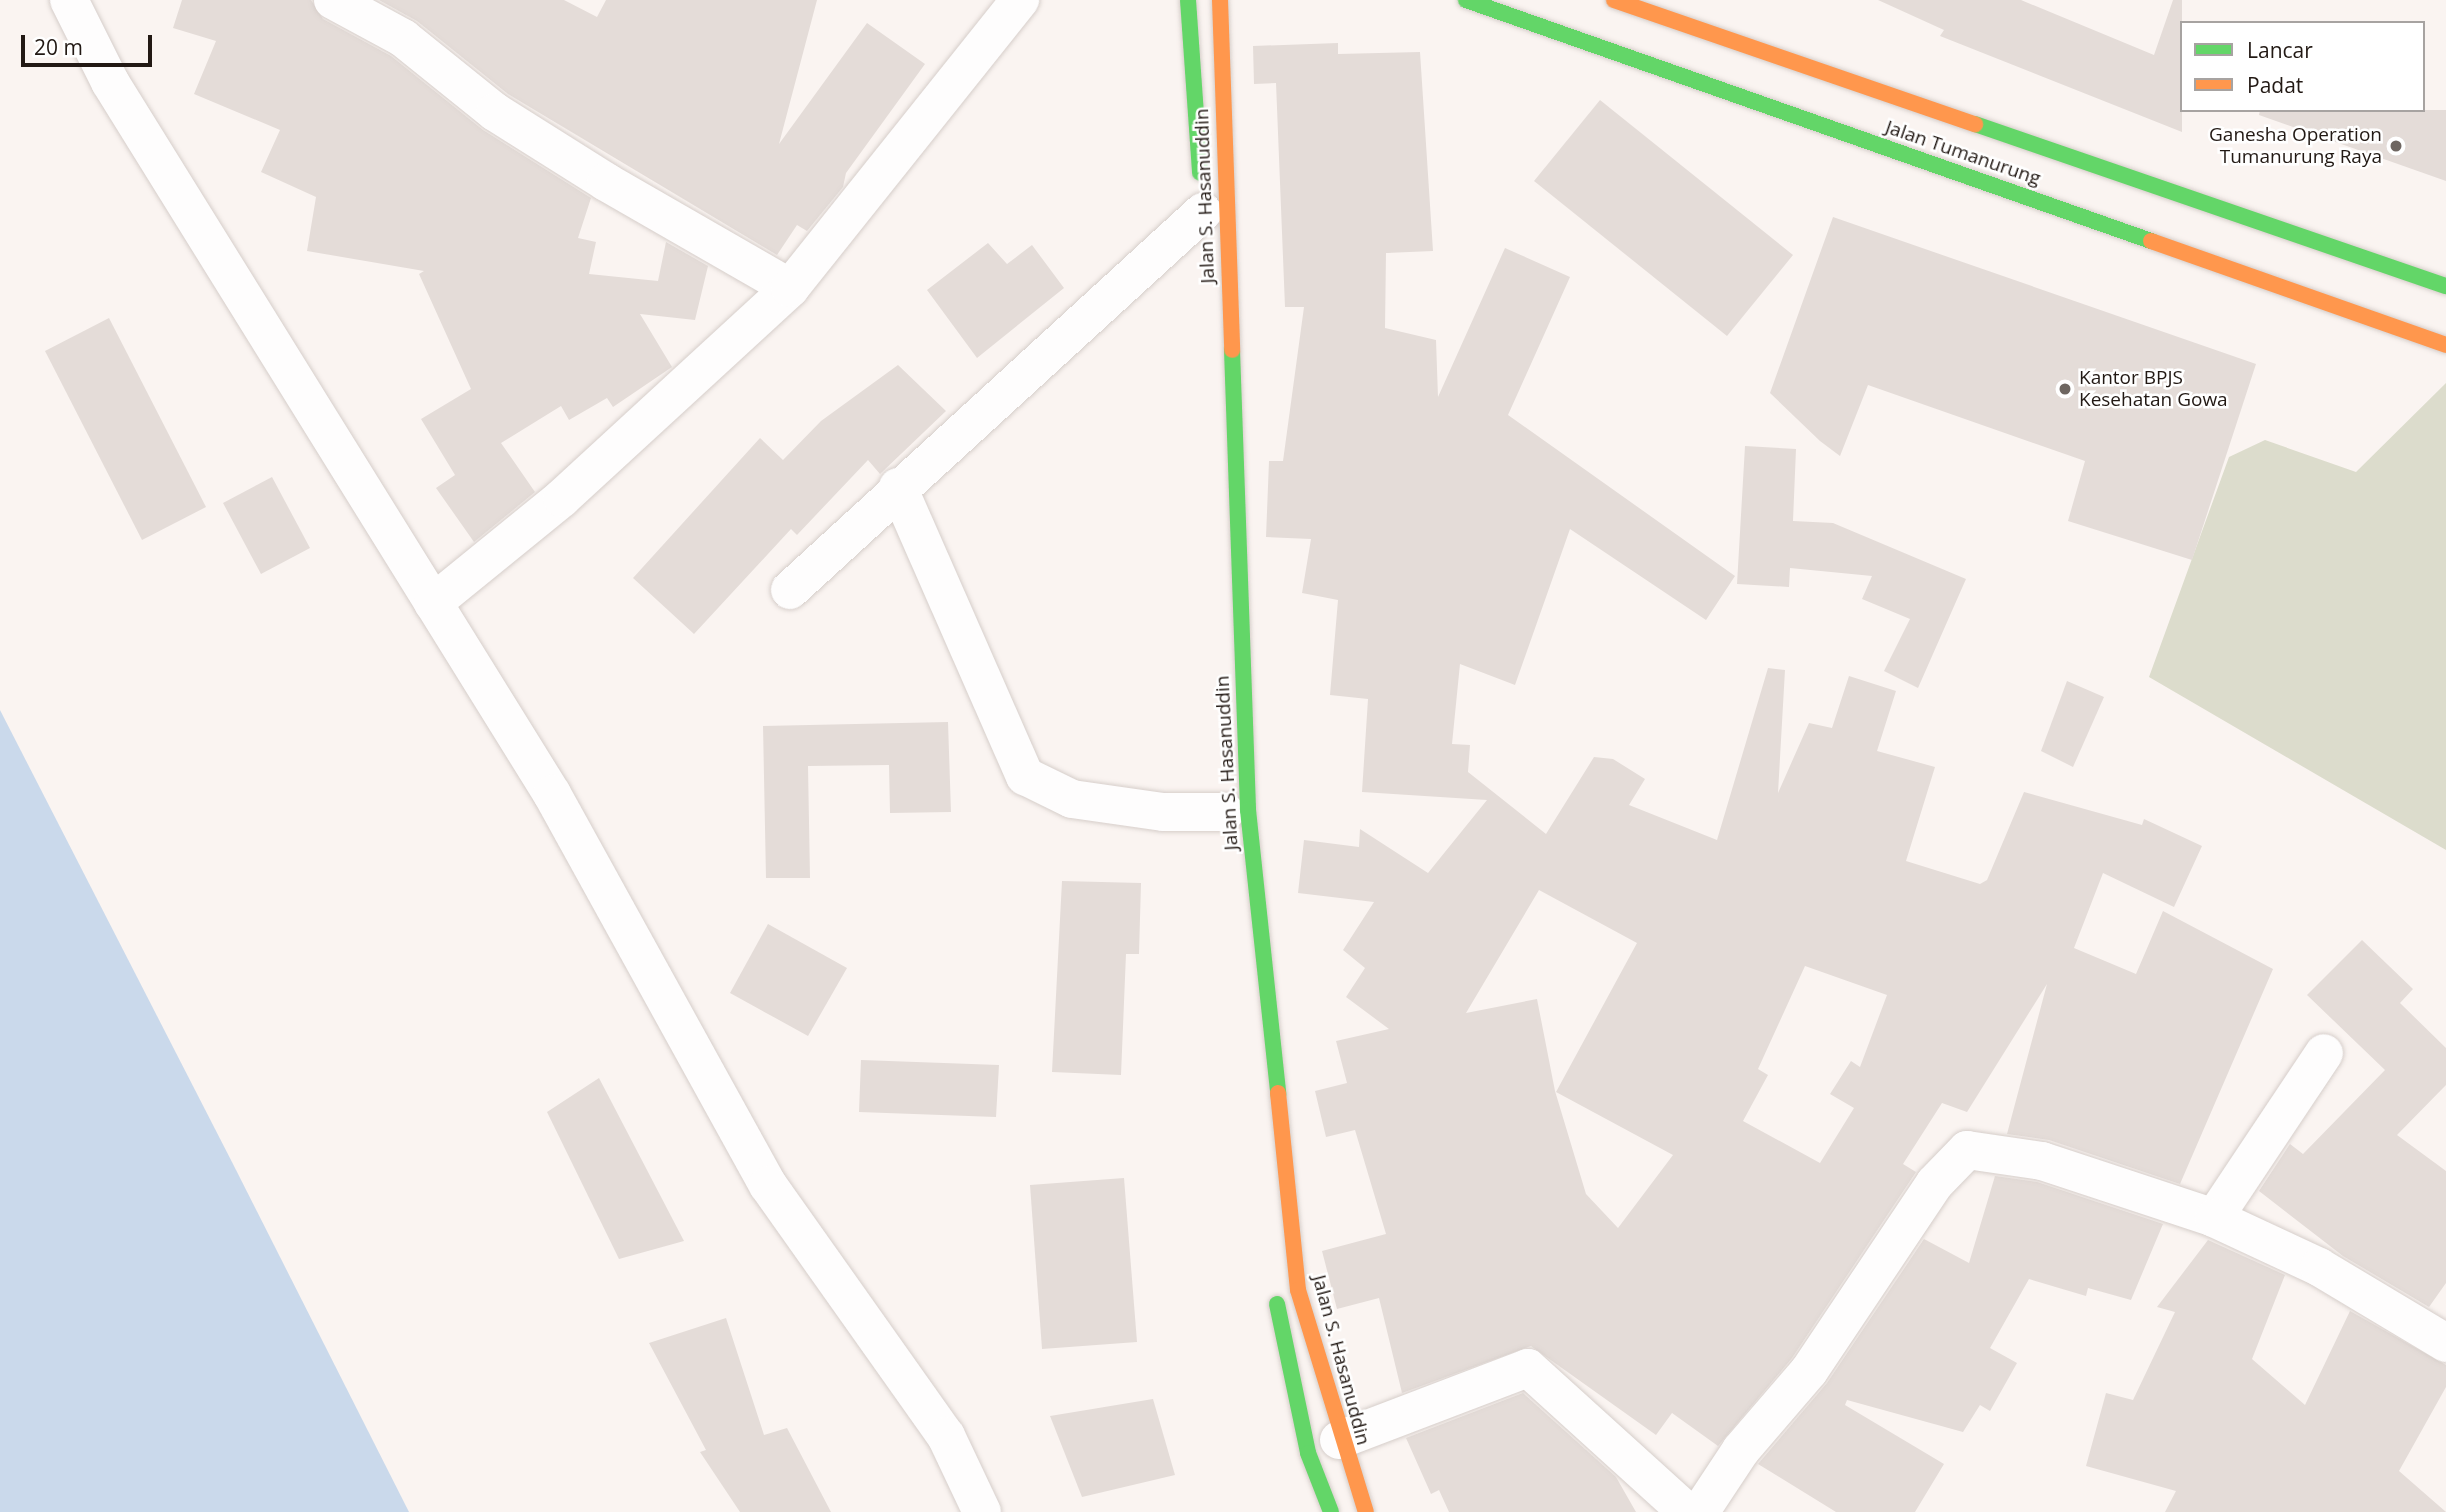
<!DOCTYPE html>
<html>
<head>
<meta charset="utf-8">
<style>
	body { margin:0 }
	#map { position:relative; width:2446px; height:1512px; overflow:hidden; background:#faf4f1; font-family:"Open Sans",sans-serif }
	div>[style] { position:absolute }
	.green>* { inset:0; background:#dcdccc }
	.water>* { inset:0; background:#cad9eb }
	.building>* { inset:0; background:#e4dcd8 }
	.roads { filter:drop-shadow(0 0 2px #d6ceca) drop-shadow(0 0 2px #d6ceca) }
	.street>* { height:38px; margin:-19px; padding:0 19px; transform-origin:19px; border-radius:19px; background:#fefdfd }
	.fast>* { height:16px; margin:-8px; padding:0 8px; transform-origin:8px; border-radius:8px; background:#63d668 }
	.slow>* { height:16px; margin:-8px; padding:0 8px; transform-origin:8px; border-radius:8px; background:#ff974d }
	.dots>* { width:19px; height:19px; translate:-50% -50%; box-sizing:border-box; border:4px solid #fff; border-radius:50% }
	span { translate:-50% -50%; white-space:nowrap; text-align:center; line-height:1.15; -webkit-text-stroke:5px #fff; paint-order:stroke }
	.poi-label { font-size:19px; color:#221914 }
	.right { translate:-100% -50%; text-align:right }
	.left { translate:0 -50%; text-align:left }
	.street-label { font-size:19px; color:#221914 }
	.legend { position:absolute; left:2180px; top:21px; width:245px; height:91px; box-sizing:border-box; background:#fff; border:2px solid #a7a3a1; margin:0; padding:9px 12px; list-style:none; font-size:21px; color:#221914 }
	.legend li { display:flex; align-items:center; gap:14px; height:35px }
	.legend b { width:35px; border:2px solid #a7a3a1 }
	.scale { position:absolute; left:21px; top:35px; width:131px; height:32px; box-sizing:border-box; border:4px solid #221914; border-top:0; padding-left:9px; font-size:21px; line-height:24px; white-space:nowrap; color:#221914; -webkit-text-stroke:5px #fff; paint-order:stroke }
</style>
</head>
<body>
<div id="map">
	<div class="green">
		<div style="clip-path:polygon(2446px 383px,2446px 850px,2149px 677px,2229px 457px,2265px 440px,2356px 472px)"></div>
	</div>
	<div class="water">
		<div style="clip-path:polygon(0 710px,233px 1164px,409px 1512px,0 1512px)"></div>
	</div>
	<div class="building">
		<div style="clip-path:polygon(182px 0,311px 0,323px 19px,391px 56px,483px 130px,591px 198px,578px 238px,596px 242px,589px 274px,658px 281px,666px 242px,708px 266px,695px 320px,640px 314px,672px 367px,613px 407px,607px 398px,569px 420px,561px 406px,501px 443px,535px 492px,474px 542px,436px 488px,455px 475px,421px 419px,471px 389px,419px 274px,424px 271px,307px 251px,316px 197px,261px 172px,280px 130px,194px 94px,216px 41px,173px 28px)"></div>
		<div style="clip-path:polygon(379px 0,564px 0,597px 17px,606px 0,817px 0,779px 144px,867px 23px,925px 64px,846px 173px,843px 187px,807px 231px,797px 225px,777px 255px,508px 94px,417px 21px)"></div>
		<div style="clip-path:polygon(1878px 0,2021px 0,2154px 55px,2173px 0,2182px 0,2182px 132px,1940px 36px,1944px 30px)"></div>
		<div style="clip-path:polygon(evenodd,1338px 43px,1338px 54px,1420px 52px,1433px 251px,1386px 253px,1385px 328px,1436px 340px,1438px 397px,1505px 248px,1570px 277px,1508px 415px,1735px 576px,1706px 620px,1570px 529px,1515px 685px,1460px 664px,1452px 744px,1470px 745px,1468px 772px,1546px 834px,1594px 757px,1613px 759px,1645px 779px,1629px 805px,1717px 840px,1768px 668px,1785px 670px,1778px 793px,1809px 723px,1832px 728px,1849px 676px,1896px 691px,1877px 751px,1935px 767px,1906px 861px,1980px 884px,1987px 880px,2024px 792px,2142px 825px,2144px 819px,2202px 846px,2174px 907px,2103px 873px,2074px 948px,2136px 974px,2163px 911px,2273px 969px,2180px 1184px,2049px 1140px,2007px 1134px,2047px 984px,1967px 1112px,1942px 1103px,1903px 1164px,1916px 1172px,1792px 1358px,1718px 1446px,1672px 1413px,1656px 1435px,1531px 1346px,1402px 1393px,1379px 1298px,1337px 1309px,1322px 1251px,1386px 1234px,1355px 1130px,1326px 1137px,1315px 1091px,1347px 1083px,1336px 1041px,1389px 1029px,1346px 997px,1365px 968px,1343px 950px,1374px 902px,1298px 893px,1304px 840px,1359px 847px,1360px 829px,1428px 873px,1487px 800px,1362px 792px,1368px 699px,1330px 695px,1338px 600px,1302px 593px,1311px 539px,1266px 537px,1269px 461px,1283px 461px,1304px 307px,1285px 307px,1276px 83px,1254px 84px,1253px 46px,1338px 43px,1539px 890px,1637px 943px,1556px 1092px,1673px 1155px,1618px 1228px,1586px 1194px,1555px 1091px,1537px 999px,1466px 1013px,1539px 890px,1338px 43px,1805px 966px,1887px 995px,1860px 1067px,1851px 1061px,1830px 1094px,1854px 1108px,1820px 1163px,1743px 1121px,1768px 1075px,1758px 1069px,1805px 966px)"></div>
		<div style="clip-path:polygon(1600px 100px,1793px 255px,1727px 336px,1534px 181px)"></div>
		<div style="clip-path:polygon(2260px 110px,2446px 110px,2446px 181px,2259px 115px)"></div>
		<div style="clip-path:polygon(1833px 217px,2256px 364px,2192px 560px,2068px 521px,2085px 461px,1868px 385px,1840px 456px,1820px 441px,1770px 393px)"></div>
		<div style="clip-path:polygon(988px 243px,1007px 264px,1032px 245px,1064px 288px,977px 358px,927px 290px)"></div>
		<div style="clip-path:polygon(109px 318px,206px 507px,142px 540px,45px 351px)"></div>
		<div style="clip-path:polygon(898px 365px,946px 411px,880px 474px,868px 460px,797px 535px,791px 529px,694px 634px,633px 578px,760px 438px,783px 460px,821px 421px)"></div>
		<div style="clip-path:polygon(1745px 446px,1796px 449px,1793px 521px,1833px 523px,1966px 579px,1918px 688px,1884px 671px,1910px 619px,1862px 599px,1872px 576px,1790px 568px,1789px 587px,1737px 584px)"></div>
		<div style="clip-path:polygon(272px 477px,310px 548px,261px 574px,223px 503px)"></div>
		<div style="clip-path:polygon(2067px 681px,2104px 697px,2073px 767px,2041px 751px)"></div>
		<div style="clip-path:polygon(948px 722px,951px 812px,890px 813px,889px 765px,808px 766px,810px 878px,766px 878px,763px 726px)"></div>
		<div style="clip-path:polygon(1062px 881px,1141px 883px,1139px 954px,1126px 954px,1121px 1075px,1052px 1072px)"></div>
		<div style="clip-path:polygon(768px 924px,847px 968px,808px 1036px,730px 993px)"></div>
		<div style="clip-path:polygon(2362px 940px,2413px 989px,2400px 1003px,2446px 1048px,2446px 1085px,2397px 1135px,2446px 1171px,2446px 1283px,2429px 1307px,2343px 1256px,2259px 1191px,2290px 1144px,2303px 1154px,2385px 1070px,2307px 995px)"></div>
		<div style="clip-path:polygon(861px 1060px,999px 1065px,996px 1117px,859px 1112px)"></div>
		<div style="clip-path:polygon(599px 1078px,684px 1241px,619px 1259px,547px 1112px)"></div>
		<div style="clip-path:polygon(1995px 1176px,2037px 1182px,2163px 1224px,2131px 1300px,2088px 1288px,2086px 1296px,2029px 1279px,1990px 1348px,2017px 1363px,1990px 1411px,1980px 1405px,1963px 1432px,1847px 1400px,1845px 1405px,1944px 1464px,1915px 1512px,1836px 1512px,1758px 1464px,1827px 1383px,1924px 1239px,1969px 1263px)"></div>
		<div style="clip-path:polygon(1124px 1178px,1137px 1342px,1042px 1349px,1030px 1185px)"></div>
		<div style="clip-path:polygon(2208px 1240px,2285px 1275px,2252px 1359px,2305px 1405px,2350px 1311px,2446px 1365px,2446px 1387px,2399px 1471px,2446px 1512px,2165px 1512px,2176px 1491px,2086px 1466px,2106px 1393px,2133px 1400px,2175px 1312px,2157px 1307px)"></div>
		<div style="clip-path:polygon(726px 1318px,764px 1435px,787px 1428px,831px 1512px,740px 1512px,700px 1452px,706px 1450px,649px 1343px)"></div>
		<div style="clip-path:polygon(1523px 1393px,1616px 1477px,1636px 1512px,1449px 1512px,1439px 1490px,1431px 1494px,1406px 1438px)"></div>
		<div style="clip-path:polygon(1153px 1399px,1175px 1475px,1082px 1497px,1050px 1416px)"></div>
	</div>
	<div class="roads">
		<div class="street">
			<div style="left:69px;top:0;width:92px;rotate:63.4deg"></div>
			<div style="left:110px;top:82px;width:838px;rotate:58.17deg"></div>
			<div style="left:552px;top:794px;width:447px;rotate:61.1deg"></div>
			<div style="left:768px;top:1185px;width:308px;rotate:54.7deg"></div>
			<div style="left:946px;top:1436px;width:84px;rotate:64.7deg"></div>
			<div style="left:333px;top:0;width:80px;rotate:28.5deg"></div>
			<div style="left:403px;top:38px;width:118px;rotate:38.8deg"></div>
			<div style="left:495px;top:112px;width:131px;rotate:32.2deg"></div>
			<div style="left:606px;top:182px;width:212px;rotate:29.9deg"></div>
			<div style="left:898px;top:487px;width:316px;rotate:66.3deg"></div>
			<div style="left:1025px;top:776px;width:52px;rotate:26.1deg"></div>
			<div style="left:1072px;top:799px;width:92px;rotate:8.1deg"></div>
			<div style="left:1163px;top:812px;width:62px"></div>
			<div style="left:790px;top:590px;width:560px;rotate:-42.47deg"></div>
			<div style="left:433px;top:603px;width:166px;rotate:-39.1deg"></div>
			<div style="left:562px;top:498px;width:310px;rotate:-42.6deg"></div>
			<div style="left:790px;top:288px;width:369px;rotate:-51.4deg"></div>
			<div style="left:2214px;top:1218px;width:198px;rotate:-56.3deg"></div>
			<div style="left:1339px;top:1440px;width:202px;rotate:-20.9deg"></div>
			<div style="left:1528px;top:1368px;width:215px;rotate:42.2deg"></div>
			<div style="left:1700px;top:1512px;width:74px;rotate:-56.5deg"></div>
			<div style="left:1741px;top:1450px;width:104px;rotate:-49.3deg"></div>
			<div style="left:1809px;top:1371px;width:226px;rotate:-56.2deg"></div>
			<div style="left:1935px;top:1183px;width:46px;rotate:-45.9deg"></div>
			<div style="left:1967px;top:1150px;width:76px;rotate:8.3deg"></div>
			<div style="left:2042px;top:1161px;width:181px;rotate:18.3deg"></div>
			<div style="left:2214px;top:1218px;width:116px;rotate:25deg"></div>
			<div style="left:2319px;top:1267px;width:148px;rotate:30.9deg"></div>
		</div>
		<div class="fast">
			<div style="left:1188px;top:0;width:173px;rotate:86deg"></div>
			<div style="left:1466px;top:0;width:726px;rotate:19.38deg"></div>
			<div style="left:1975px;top:124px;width:498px;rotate:19deg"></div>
			<div style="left:1232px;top:350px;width:460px;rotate:88deg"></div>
			<div style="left:1248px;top:810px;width:285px;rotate:83.9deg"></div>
			<div style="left:1277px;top:1304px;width:152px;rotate:78.2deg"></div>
			<div style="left:1308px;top:1453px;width:63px;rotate:68.7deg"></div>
		</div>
		<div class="slow">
			<div style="left:1220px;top:0;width:350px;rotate:88deg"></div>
			<div style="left:1614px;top:0;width:382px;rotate:19deg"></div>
			<div style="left:2151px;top:241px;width:313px;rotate:19.4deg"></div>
			<div style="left:1278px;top:1093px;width:198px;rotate:84.2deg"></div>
			<div style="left:1298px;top:1290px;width:232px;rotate:73deg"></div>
		</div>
	</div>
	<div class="dots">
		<div style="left:2396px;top:146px;background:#6e6661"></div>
		<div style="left:2065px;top:389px;background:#6e6661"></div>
	</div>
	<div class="poi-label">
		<span class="right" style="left:2382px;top:146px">Ganesha Operation<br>Tumanurung Raya</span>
		<span class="left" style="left:2079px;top:389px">Kantor BPJS<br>Kesehatan Gowa</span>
	</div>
	<div class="street-label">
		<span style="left:1963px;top:153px;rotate:19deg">Jalan Tumanurung</span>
		<span style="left:1205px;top:196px;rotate:-92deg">Jalan S. Hasanuddin</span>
		<span style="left:1227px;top:763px;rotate:-93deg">Jalan S. Hasanuddin</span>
		<span style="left:1341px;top:1360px;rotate:75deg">Jalan S. Hasanuddin</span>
	</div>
	<ul class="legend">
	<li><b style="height:9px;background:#63d668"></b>Lancar</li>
	<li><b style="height:9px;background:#ff974d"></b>Padat</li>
	</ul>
	<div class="scale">20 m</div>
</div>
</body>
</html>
